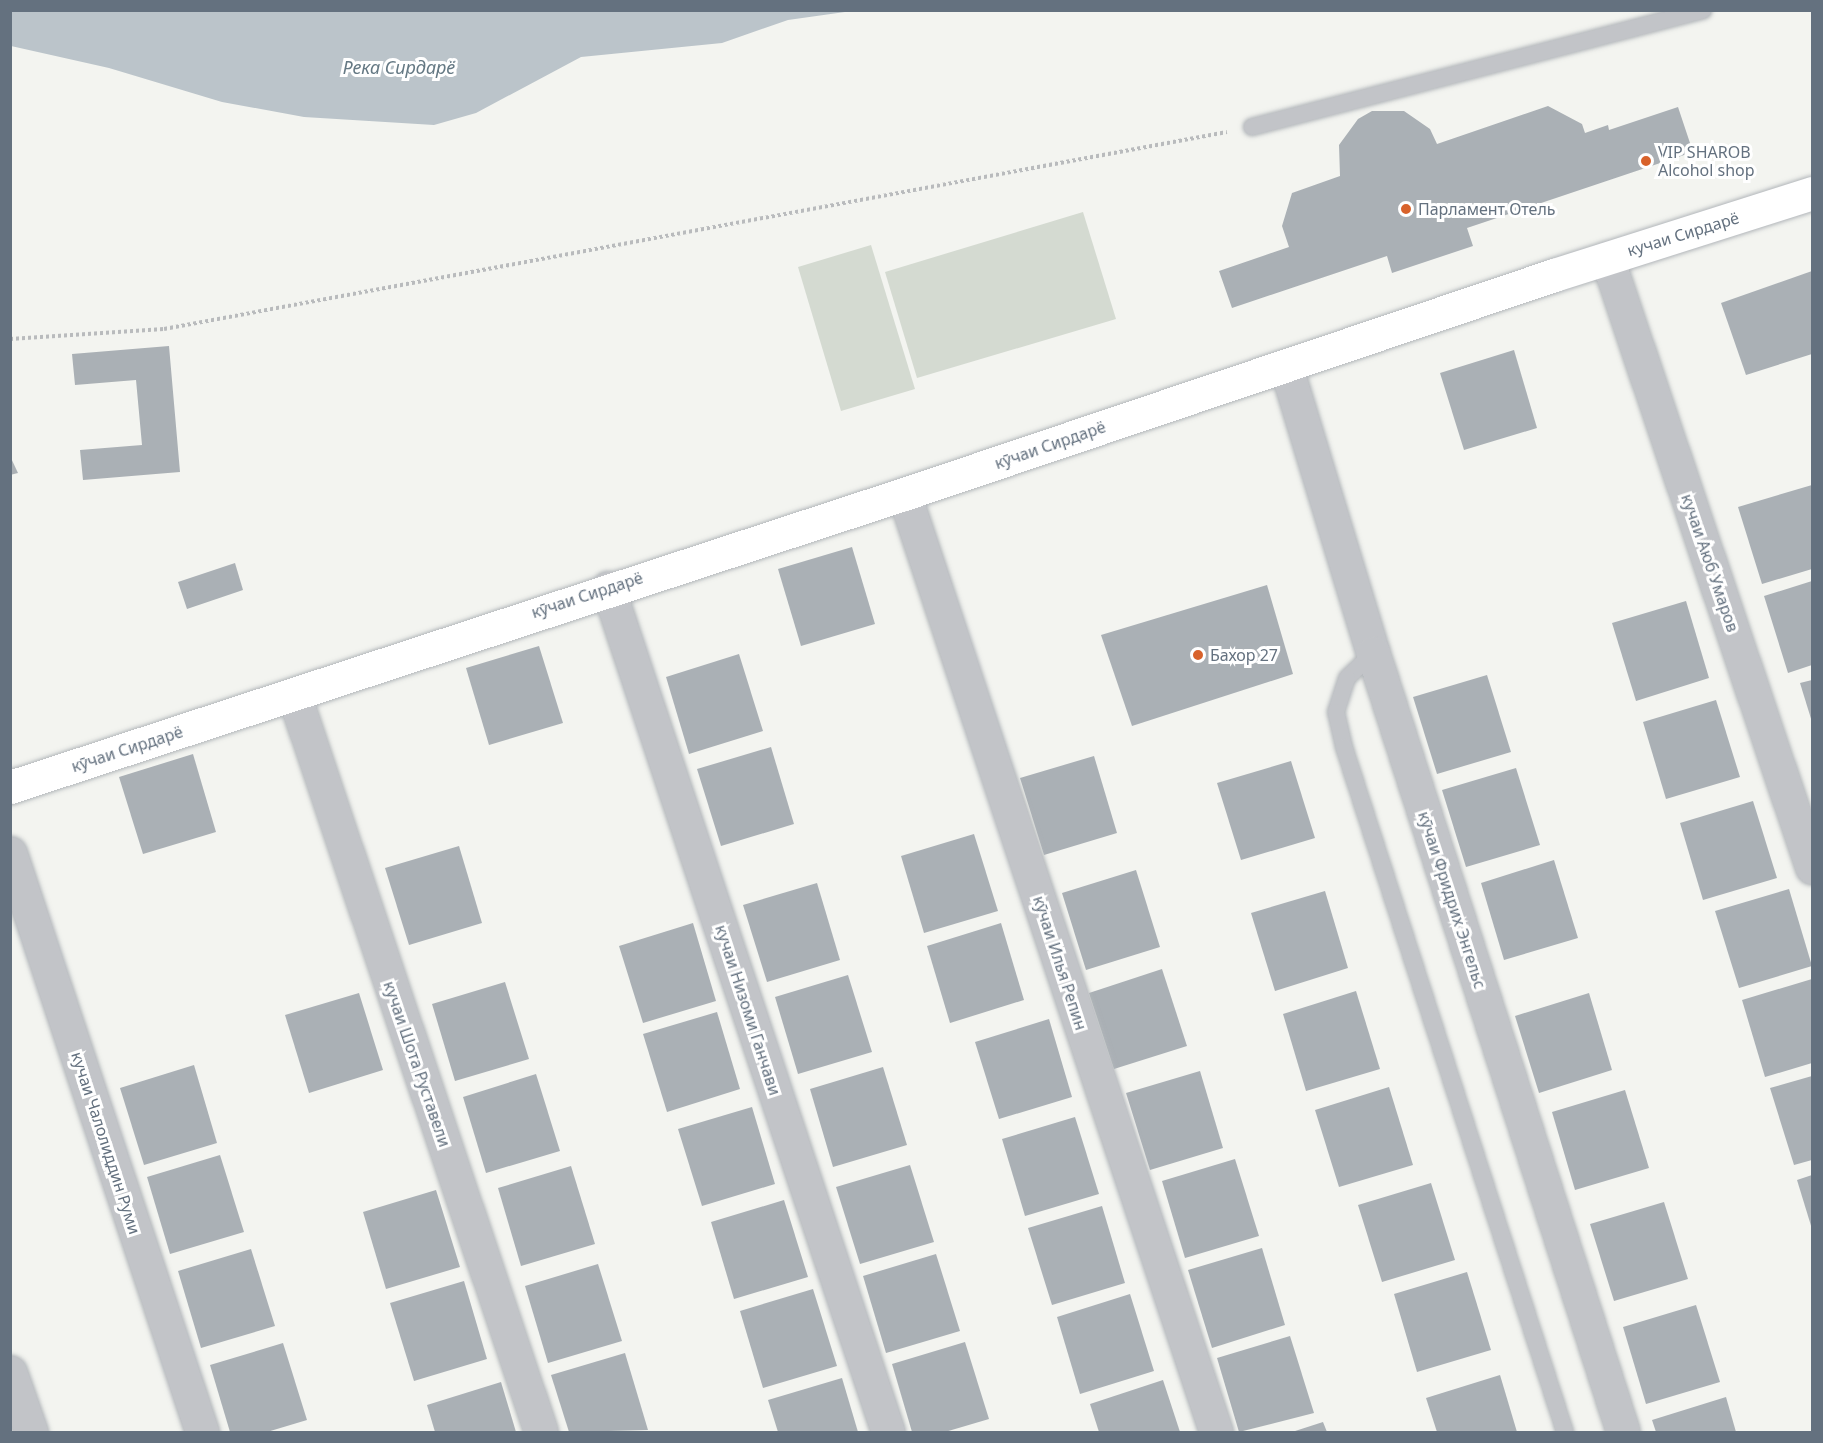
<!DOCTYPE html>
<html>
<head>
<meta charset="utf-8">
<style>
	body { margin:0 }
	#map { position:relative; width:1823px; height:1443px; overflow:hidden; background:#f3f4f0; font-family:"Noto Sans",sans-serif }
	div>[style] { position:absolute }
	.green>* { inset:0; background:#d4dad1 }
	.water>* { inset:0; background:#bbc4ca }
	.building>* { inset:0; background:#aab0b5 }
	.path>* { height:4px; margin-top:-2px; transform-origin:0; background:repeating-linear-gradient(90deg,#b9bbbd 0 3px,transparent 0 6px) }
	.roads { filter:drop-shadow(0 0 2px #b2b6ba) drop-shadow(0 0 2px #b2b6ba) }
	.service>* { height:16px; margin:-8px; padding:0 8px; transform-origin:8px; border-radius:8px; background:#c2c4c8 }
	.minor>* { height:33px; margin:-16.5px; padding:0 16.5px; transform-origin:16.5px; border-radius:16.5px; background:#c2c4c8 }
	.secondary>* { height:33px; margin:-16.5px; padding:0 16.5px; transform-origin:16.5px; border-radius:16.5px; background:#fff }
	.dots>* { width:16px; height:16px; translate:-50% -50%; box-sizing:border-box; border:3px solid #fff; border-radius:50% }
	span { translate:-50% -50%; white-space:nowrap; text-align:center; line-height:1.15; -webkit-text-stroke:6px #fff; paint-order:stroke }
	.poi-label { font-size:16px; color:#64717f }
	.left { translate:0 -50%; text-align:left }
	.street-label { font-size:16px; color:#64717f }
	.water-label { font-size:18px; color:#657984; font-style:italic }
	.frame { position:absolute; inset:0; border:12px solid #64717f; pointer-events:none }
</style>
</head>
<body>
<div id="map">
	<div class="green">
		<div style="clip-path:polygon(1083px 212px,1116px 319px,917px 378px,885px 272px)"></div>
		<div style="clip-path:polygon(871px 245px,915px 389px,841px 411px,798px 267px)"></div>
	</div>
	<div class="water">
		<div style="clip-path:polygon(11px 10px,852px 10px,852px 11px,788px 20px,722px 43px,581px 57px,476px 113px,434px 125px,304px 117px,222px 102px,109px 68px,11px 46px)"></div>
	</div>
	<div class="building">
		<div style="clip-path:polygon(1548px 106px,1582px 124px,1585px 133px,1608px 125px,1609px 130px,1678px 107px,1693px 152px,1467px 228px,1473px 246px,1392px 273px,1387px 256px,1232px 308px,1219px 271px,1289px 247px,1282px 226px,1292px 193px,1340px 176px,1339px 145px,1358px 119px,1372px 111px,1404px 111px,1430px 129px,1437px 144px)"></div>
		<div style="clip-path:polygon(1812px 271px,1812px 354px,1746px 375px,1721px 303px)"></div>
		<div style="clip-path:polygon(169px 346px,180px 472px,83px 480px,80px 450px,142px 445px,136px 380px,75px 385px,72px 354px)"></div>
		<div style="clip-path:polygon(1514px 350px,1537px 428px,1464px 450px,1440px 373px)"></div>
		<div style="clip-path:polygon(10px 456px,18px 473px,10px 475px)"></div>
		<div style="clip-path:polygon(1812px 485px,1812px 569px,1762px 584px,1738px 507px)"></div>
		<div style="clip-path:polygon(852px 547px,875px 624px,801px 646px,778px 569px)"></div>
		<div style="clip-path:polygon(235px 563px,243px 590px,187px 609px,178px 582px)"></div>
		<div style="clip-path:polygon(1812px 581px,1812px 665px,1788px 673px,1764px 596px)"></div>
		<div style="clip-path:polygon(1267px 585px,1293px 674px,1132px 726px,1101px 635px)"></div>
		<div style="clip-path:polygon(1686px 601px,1709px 678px,1636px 701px,1612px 623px)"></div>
		<div style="clip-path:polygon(539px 646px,563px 723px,489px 745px,466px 668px)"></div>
		<div style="clip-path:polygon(739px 654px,763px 731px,689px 754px,666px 677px)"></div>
		<div style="clip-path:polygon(1487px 675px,1511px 752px,1437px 774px,1413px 697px)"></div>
		<div style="clip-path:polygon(1812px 680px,1812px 722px,1800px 683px)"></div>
		<div style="clip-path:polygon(1716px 700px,1740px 777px,1666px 799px,1643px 722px)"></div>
		<div style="clip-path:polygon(771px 747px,794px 824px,721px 846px,697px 769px)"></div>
		<div style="clip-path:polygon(193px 754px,216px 832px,143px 854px,119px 777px)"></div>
		<div style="clip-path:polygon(1094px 756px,1117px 833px,1044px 855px,1020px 778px)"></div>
		<div style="clip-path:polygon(1291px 761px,1315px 838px,1241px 860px,1217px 783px)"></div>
		<div style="clip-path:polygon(1516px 768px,1540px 845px,1466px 867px,1442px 790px)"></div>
		<div style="clip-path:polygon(1753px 801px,1777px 878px,1703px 900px,1680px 823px)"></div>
		<div style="clip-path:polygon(974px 834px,998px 911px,924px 933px,901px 856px)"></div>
		<div style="clip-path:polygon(459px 846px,482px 923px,409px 945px,385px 868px)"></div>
		<div style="clip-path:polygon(1554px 860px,1578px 938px,1504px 960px,1481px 883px)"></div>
		<div style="clip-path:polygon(1136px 870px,1160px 947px,1086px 970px,1062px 893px)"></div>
		<div style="clip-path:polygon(817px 883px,840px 960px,767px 982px,743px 905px)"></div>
		<div style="clip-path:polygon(1789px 889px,1812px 966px,1739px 988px,1715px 911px)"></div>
		<div style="clip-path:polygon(1325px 891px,1348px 968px,1275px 991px,1251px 913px)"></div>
		<div style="clip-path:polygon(693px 923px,716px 1001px,643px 1023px,619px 946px)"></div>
		<div style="clip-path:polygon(1001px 923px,1024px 1000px,950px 1023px,927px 946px)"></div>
		<div style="clip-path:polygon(1162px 969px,1187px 1046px,1114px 1069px,1089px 993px)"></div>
		<div style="clip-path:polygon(848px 975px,872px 1052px,798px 1074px,775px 997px)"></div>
		<div style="clip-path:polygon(1812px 979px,1812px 1063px,1765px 1077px,1742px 1000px)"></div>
		<div style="clip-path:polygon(505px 982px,529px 1059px,455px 1081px,432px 1004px)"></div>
		<div style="clip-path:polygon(1356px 991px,1380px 1069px,1306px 1091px,1283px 1014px)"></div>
		<div style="clip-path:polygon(359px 993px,383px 1070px,309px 1093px,285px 1015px)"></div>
		<div style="clip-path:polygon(1589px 993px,1612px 1070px,1539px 1093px,1515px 1016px)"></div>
		<div style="clip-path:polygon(717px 1012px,740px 1089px,667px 1112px,643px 1034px)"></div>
		<div style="clip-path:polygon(1049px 1019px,1072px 1097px,999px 1119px,975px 1042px)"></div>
		<div style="clip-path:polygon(194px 1065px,217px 1143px,144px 1165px,120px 1088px)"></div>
		<div style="clip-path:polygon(883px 1067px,907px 1145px,833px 1167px,810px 1089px)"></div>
		<div style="clip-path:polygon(1200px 1071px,1223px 1148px,1150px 1170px,1126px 1093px)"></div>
		<div style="clip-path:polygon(536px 1074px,560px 1151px,486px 1173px,463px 1097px)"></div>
		<div style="clip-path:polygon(1812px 1076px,1812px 1160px,1794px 1165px,1770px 1088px)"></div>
		<div style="clip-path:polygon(1389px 1087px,1413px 1165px,1339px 1187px,1315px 1110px)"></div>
		<div style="clip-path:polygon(1625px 1090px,1649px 1168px,1575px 1190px,1552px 1112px)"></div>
		<div style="clip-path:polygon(752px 1107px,775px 1184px,702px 1206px,678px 1129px)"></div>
		<div style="clip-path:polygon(1075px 1117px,1099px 1194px,1025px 1216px,1002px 1139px)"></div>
		<div style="clip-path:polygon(220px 1155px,244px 1232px,170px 1254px,147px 1177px)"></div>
		<div style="clip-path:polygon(1235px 1159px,1259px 1236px,1185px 1258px,1162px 1181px)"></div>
		<div style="clip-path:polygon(910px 1165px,934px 1242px,860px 1264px,836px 1187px)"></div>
		<div style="clip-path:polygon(571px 1166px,595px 1244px,521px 1266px,498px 1188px)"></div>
		<div style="clip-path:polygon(1812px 1175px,1812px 1229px,1797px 1180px)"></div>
		<div style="clip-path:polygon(1431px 1183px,1455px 1260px,1382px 1282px,1358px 1205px)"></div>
		<div style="clip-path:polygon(436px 1190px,460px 1267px,386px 1289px,363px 1212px)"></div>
		<div style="clip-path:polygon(784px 1200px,808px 1277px,734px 1299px,711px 1222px)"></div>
		<div style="clip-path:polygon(1664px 1202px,1688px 1279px,1614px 1301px,1590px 1224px)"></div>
		<div style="clip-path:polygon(1102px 1206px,1125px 1283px,1052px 1305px,1028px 1228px)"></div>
		<div style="clip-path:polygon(1262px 1248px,1285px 1325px,1212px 1348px,1188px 1270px)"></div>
		<div style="clip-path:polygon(251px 1249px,275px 1326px,201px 1348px,178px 1271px)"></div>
		<div style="clip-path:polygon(936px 1254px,960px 1331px,886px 1353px,863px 1276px)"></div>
		<div style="clip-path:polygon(598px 1264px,622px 1341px,548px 1363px,525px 1286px)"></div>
		<div style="clip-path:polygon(1467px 1272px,1491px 1350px,1417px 1372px,1394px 1294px)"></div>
		<div style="clip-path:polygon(464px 1281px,487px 1359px,414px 1381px,390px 1303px)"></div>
		<div style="clip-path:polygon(813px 1289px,837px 1366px,763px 1388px,740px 1311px)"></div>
		<div style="clip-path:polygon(1130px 1294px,1154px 1371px,1080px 1394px,1057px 1317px)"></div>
		<div style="clip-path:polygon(1696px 1305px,1720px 1382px,1646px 1404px,1623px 1327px)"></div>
		<div style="clip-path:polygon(1290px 1336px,1314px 1413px,1239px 1432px,1217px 1358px)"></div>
		<div style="clip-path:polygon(965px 1342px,989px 1419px,945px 1432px,912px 1432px,892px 1364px)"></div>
		<div style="clip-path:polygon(283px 1343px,307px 1420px,267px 1432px,230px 1432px,210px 1365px)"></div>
		<div style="clip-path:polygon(625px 1353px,648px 1430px,569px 1432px,551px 1375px)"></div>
		<div style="clip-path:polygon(1500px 1375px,1517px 1432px,1437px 1432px,1426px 1398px)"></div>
		<div style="clip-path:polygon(842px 1378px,858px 1432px,778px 1432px,768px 1400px)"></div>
		<div style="clip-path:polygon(1163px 1380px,1180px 1432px,1099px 1432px,1090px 1404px)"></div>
		<div style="clip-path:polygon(501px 1382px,516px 1432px,435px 1432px,427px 1405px)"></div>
		<div style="clip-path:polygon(1726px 1397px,1736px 1432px,1656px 1432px,1652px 1420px)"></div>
		<div style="clip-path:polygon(1323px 1422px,1327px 1432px,1292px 1432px)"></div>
	</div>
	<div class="path">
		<div style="left:10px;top:339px;width:154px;rotate:-3.7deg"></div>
		<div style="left:164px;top:329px;width:1081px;rotate:-10.5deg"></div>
	</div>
	<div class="roads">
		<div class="service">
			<div style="left:1252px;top:127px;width:466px;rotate:-14.5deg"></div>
			<div style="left:1373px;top:653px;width:36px;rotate:136deg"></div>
			<div style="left:1347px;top:678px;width:36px;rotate:108deg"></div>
			<div style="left:1336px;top:712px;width:36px;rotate:77deg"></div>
			<div style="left:1344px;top:747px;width:720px;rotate:72.12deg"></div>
		</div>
		<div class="minor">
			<div style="left:1607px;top:258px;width:643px;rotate:71.4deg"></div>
			<div style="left:1286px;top:367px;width:299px;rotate:73.1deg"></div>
			<div style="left:1373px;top:653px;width:818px;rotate:72.21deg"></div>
			<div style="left:904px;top:494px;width:989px;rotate:71.6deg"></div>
			<div style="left:608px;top:588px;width:889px;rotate:71.65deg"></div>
			<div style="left:294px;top:695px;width:777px;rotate:71.47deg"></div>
			<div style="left:10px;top:853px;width:610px;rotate:71.65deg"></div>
			<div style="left:10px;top:1372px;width:64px;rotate:70.7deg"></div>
		</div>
		<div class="secondary">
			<div style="left:10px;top:787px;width:941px;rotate:-18.15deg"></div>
			<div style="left:904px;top:494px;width:686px;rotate:-18.62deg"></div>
			<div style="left:1554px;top:275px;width:271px;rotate:-17.6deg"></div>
		</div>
	</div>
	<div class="dots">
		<div style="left:1646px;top:161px;background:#d8622b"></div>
		<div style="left:1406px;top:209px;background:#d8622b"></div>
		<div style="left:1198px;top:655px;background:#d8622b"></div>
	</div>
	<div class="poi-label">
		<span class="left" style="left:1658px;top:161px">VIP SHAROB<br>Alcohol shop</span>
		<span class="left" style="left:1418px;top:209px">Парламент Отель</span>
		<span class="left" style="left:1210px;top:655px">Бахор 27</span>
	</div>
	<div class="street-label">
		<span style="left:1683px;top:234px;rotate:-17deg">кучаи Сирдарё</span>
		<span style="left:1050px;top:445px;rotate:-19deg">кӯчаи Сирдарё</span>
		<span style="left:1710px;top:563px;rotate:71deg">кучаи Аюб Умаров</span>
		<span style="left:587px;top:595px;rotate:-18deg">кӯчаи Сирдарё</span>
		<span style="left:127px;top:749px;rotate:-18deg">кӯчаи Сирдарё</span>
		<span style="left:1452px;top:900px;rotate:72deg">кӯчаи Фридрих Энгельс</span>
		<span style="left:1060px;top:963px;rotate:72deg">кӯчаи Илья Репин</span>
		<span style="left:748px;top:1010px;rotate:72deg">кучаи Низоми Ганчави</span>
		<span style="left:417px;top:1064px;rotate:71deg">кучаи Шота Руставели</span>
		<span style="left:106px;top:1143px;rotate:72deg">кучаи Чалолиддин Руми</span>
	</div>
	<div class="water-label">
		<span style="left:399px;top:67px">Река Сирдарё</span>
	</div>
	<div class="frame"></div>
</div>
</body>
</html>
